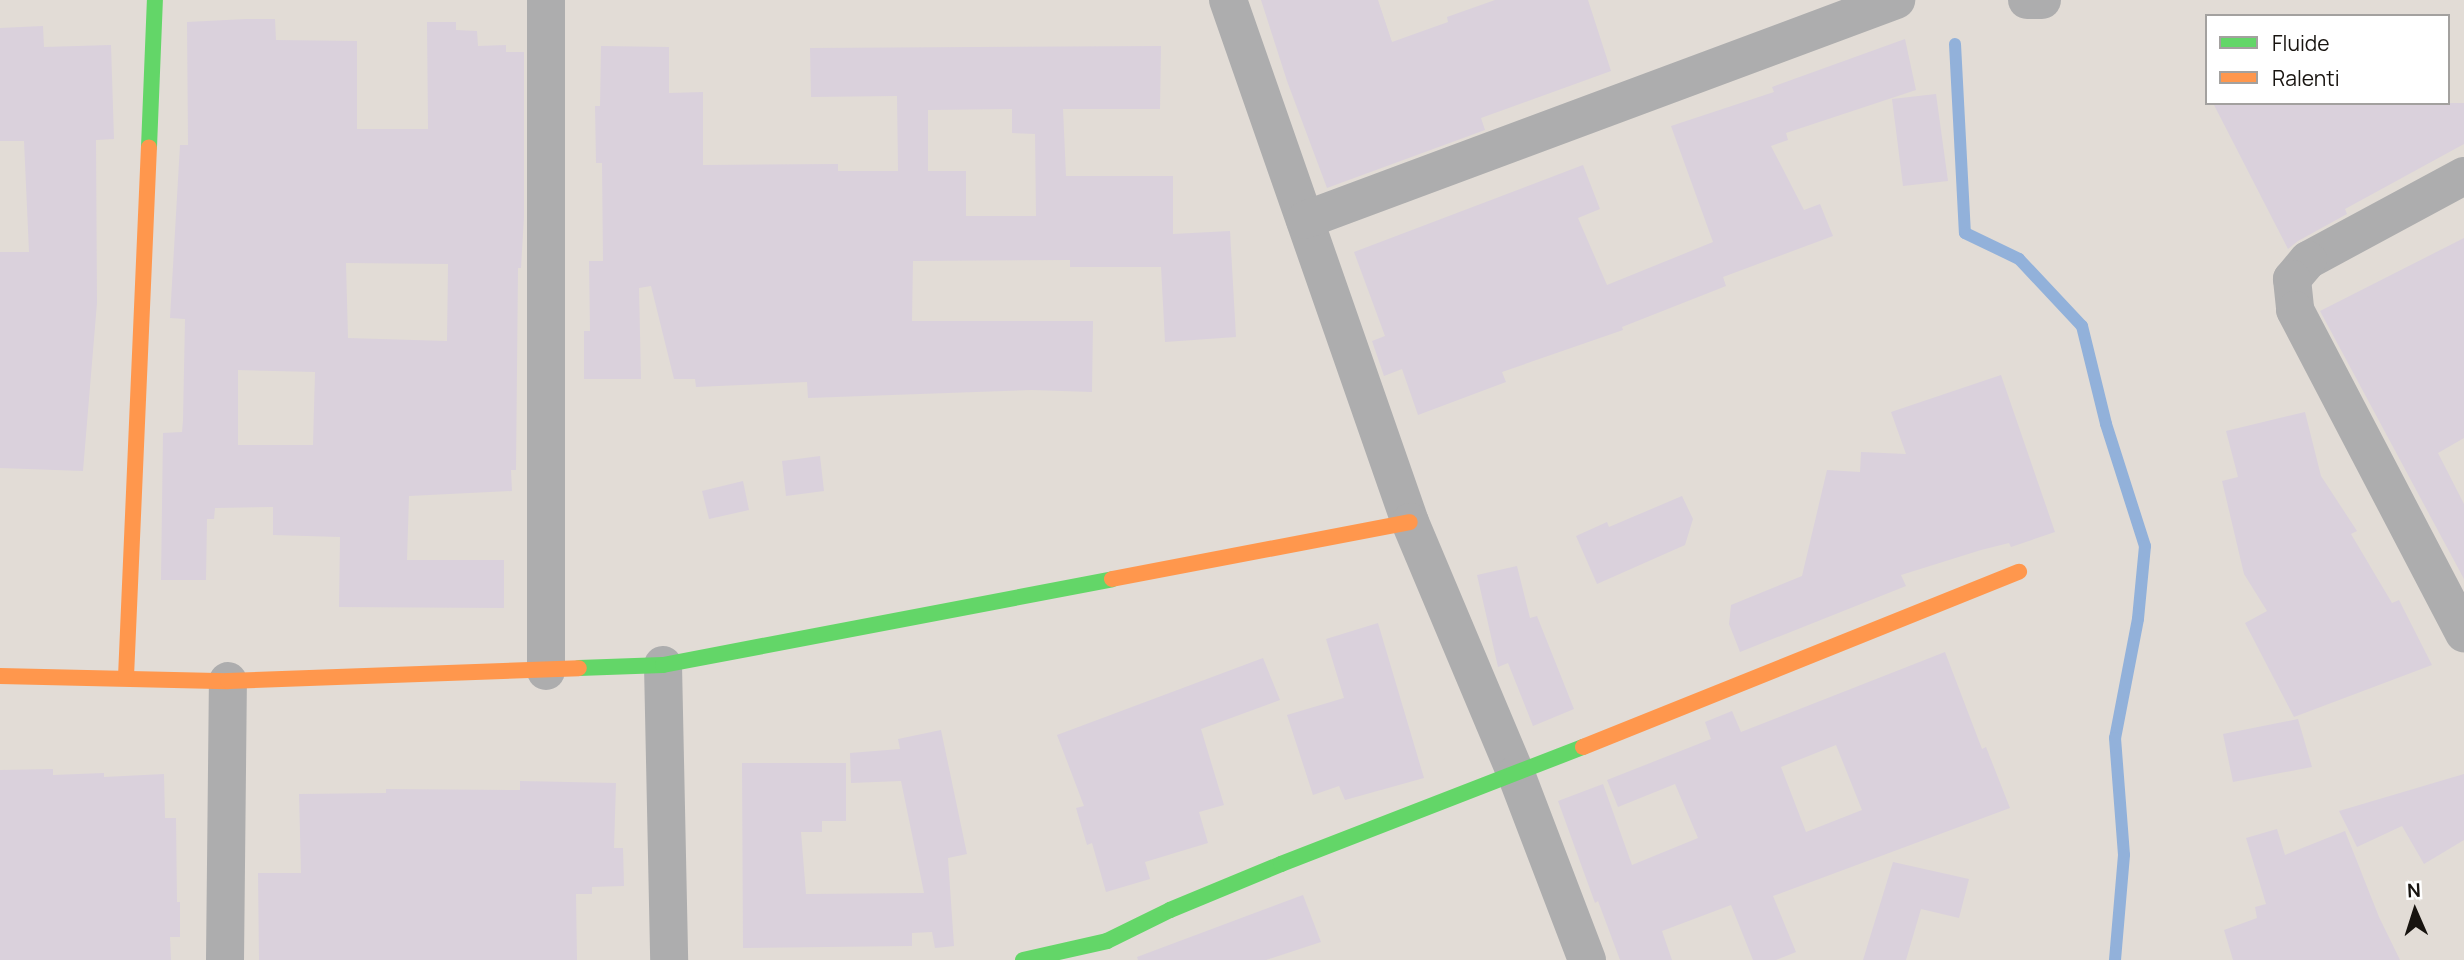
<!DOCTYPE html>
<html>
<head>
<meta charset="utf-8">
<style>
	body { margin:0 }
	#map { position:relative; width:2464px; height:960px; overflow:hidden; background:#e2dcd6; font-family:Manrope,sans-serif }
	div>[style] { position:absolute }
	.stream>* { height:12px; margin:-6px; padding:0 6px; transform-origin:6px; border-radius:6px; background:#92b1da }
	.building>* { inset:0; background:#dad1dc }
	.street>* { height:38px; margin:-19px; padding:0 19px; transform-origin:19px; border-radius:19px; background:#adadae }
	.fast>* { height:16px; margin:-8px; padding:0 8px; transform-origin:8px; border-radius:8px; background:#63d668 }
	.slow>* { height:16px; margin:-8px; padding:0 8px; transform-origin:8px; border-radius:8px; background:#ff974d }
	span { translate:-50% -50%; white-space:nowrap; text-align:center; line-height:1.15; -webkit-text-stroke:5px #fff; paint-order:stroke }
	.legend { position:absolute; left:2205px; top:14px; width:245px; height:91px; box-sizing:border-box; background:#fff; border:2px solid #a3a19f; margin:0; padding:9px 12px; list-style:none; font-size:21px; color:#181410 }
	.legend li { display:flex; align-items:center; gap:14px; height:35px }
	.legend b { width:35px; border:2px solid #a3a19f }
	.north { position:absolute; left:2380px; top:876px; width:70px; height:70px; -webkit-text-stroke:5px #fff; paint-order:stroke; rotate:357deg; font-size:19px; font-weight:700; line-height:28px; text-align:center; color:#181410 }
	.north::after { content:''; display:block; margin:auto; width:24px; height:32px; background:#181410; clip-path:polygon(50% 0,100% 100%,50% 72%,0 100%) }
</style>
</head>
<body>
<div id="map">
	<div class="stream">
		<div style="left:1955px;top:44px;width:189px;rotate:87deg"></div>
		<div style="left:1965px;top:233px;width:60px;rotate:25.7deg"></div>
		<div style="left:2019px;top:259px;width:92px;rotate:46.8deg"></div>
		<div style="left:2082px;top:326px;width:101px;rotate:76.2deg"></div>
		<div style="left:2106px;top:424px;width:128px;rotate:72.3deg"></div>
		<div style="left:2145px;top:546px;width:73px;rotate:95.5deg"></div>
		<div style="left:2138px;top:619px;width:121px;rotate:100.9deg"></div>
		<div style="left:2115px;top:738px;width:117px;rotate:85.6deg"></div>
		<div style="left:2124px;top:855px;width:105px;rotate:94.9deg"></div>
	</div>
	<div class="building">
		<div style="clip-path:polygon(1261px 0,1378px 0,1392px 42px,1448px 22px,1447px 17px,1495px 0,1588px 0,1611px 71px,1481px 118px,1485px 130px,1327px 188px,1287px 81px)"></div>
		<div style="clip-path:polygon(evenodd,246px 19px,275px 19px,276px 40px,357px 41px,357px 129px,428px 129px,427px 22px,456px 22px,456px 30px,477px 31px,478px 46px,506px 45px,506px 52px,524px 52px,524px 217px,521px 268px,518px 268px,516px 470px,511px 470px,512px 491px,409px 496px,407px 560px,504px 560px,504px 608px,339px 607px,340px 537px,273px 535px,273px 507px,215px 508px,214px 519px,207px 519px,206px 580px,161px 580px,163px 433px,182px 432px,183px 420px,185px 319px,170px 318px,180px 145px,188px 145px,187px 22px,246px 19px,346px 263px,448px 264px,447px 341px,348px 338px,346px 263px,246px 19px,238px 370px,315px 372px,313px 445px,238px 445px,238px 370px)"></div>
		<div style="clip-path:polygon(43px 26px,44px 47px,111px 45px,114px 139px,96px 140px,97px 303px,83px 471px,0 468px,0 252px,29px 252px,24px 141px,0 141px,0 28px)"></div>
		<div style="clip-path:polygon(1905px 39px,1916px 90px,1786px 133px,1788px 140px,1771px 146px,1804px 210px,1820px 204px,1833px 236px,1723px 277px,1726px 286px,1622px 327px,1623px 330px,1502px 372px,1506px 382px,1418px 415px,1402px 369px,1384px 376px,1372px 341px,1385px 336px,1354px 252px,1583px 165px,1600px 209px,1578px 218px,1607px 285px,1713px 242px,1671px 126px,1774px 92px,1772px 87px)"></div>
		<div style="clip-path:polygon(evenodd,601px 46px,669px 47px,669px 93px,703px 92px,703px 165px,838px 164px,838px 171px,898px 171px,897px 96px,811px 97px,810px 48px,1161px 46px,1160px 109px,1063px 109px,1066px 176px,1173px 176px,1173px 234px,1230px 231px,1236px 337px,1165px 342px,1161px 267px,1070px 267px,1070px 260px,913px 261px,912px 321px,1093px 321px,1092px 392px,1032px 390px,808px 398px,807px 382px,696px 387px,695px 379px,674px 379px,651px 286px,639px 288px,641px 379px,584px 379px,584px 331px,590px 331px,589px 261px,603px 261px,602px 163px,596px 163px,595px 106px,600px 106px,601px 46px,1012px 109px,1012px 133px,1035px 134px,1036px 216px,966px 216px,966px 171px,928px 171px,928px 110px,1012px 109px)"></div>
		<div style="clip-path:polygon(1936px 94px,1948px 181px,1903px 186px,1892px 99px)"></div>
		<div style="clip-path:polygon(2213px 103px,2464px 103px,2464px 144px,2345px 209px,2347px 214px,2298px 241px,2288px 249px)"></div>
		<div style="clip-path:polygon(2464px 238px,2464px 438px,2438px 453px,2464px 504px,2464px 579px,2320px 311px)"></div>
		<div style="clip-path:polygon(2001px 375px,2055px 532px,2011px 547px,2009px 543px,1981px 550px,1901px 575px,1906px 586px,1740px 652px,1729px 624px,1731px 605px,1802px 576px,1827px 470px,1860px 472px,1861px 452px,1906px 454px,1891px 412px)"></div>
		<div style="clip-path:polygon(2305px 412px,2321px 476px,2357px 531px,2351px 534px,2392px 603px,2399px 600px,2432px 665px,2294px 717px,2245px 623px,2267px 611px,2244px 574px,2222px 481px,2238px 477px,2226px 431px)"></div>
		<div style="clip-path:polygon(820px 456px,824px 491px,786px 496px,782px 461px)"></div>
		<div style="clip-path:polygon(743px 481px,749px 510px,709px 519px,702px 491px)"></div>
		<div style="clip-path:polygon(1682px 496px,1693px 519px,1685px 545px,1597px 584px,1576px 536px,1607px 522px,1609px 527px)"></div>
		<div style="clip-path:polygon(1517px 566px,1530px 618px,1537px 616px,1574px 709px,1533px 726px,1508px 663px,1498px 667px,1477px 575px)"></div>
		<div style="clip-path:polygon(1378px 623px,1424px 778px,1345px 800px,1339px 786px,1313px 795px,1287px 715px,1344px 698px,1326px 639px)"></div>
		<div style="clip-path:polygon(evenodd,1945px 652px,1982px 749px,1986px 747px,2010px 808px,1773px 896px,1796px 952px,1776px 960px,1753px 960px,1731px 905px,1662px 931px,1672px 960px,1620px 960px,1598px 901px,1595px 903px,1558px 801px,1603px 784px,1632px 865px,1698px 838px,1675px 784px,1618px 807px,1607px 780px,1711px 739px,1705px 722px,1732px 711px,1741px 732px,1945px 652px,1836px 745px,1862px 810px,1806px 832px,1781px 767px,1836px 745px)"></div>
		<div style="clip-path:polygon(1263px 658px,1280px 700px,1201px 729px,1224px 805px,1199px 812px,1208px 843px,1145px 862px,1150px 879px,1106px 892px,1092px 843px,1087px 845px,1076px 808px,1084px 806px,1057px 735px)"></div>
		<div style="clip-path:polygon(2298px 719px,2312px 767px,2233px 782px,2223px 734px)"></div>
		<div style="clip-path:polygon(941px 730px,967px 854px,948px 858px,954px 946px,935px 948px,932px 932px,912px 933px,912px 946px,743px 948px,742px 763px,846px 763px,846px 821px,822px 821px,822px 832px,801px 832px,806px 894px,924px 893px,901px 781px,851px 783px,850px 753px,900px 749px,898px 739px)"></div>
		<div style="clip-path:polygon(53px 769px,53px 775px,104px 773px,104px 777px,164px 774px,165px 818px,176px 818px,177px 902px,180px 902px,180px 937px,170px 937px,171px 960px,0 960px,0 770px)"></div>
		<div style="clip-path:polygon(2464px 774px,2464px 840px,2424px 864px,2402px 826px,2357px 847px,2339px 811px)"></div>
		<div style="clip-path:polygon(520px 781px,616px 783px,614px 848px,623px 848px,624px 886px,592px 887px,592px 894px,576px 894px,577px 960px,259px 960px,258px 873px,301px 873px,299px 794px,386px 793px,386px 789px,520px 790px)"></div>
		<div style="clip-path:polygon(2277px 829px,2285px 855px,2345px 831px,2379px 917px,2400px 960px,2233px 960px,2224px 930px,2257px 918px,2255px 907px,2266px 904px,2246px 838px)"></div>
		<div style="clip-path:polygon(1893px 862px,1969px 879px,1959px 918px,1921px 909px,1906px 960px,1863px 960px)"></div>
		<div style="clip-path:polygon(1303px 895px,1321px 942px,1266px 960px,1138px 960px,1137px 957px)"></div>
	</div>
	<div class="street">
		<div style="left:546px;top:0;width:671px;rotate:90deg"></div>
		<div style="left:1228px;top:0;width:553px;rotate:70.78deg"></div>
		<div style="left:1410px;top:522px;width:273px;rotate:67.2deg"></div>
		<div style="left:1516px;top:774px;width:199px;rotate:69.1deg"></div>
		<div style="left:2027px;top:0;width:15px"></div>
		<div style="left:2464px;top:176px;width:177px;rotate:151.7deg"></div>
		<div style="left:2308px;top:260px;width:25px;rotate:130deg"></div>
		<div style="left:2292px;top:279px;width:31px;rotate:84deg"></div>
		<div style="left:2295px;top:310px;width:365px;rotate:62.4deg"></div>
		<div style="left:1305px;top:220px;width:631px;rotate:-20.42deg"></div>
		<div style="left:663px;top:665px;width:295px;rotate:88.8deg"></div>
		<div style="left:225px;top:960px;width:279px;rotate:-89.4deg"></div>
	</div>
	<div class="fast">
		<div style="left:149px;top:147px;width:147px;rotate:-87.7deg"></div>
		<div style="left:579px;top:668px;width:84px;rotate:-2deg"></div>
		<div style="left:663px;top:665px;width:457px;rotate:-10.8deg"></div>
		<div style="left:1023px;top:960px;width:86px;rotate:-12.7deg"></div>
		<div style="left:1107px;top:941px;width:70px;rotate:-26.2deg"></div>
		<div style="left:1170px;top:910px;width:120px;rotate:-22.5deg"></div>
		<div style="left:1281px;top:864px;width:324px;rotate:-21.2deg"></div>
	</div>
	<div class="slow">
		<div style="left:1112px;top:579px;width:303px;rotate:-10.8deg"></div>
		<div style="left:0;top:676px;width:228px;rotate:1.3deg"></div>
		<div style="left:228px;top:681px;width:351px;rotate:-2.1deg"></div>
		<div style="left:126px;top:677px;width:530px;rotate:-87.52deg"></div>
		<div style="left:1583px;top:747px;width:470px;rotate:-21.9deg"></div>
	</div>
	<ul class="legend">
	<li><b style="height:9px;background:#63d668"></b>Fluide</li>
	<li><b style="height:9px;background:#ff974d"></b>Ralenti</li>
	</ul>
	<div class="north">N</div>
</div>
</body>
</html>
